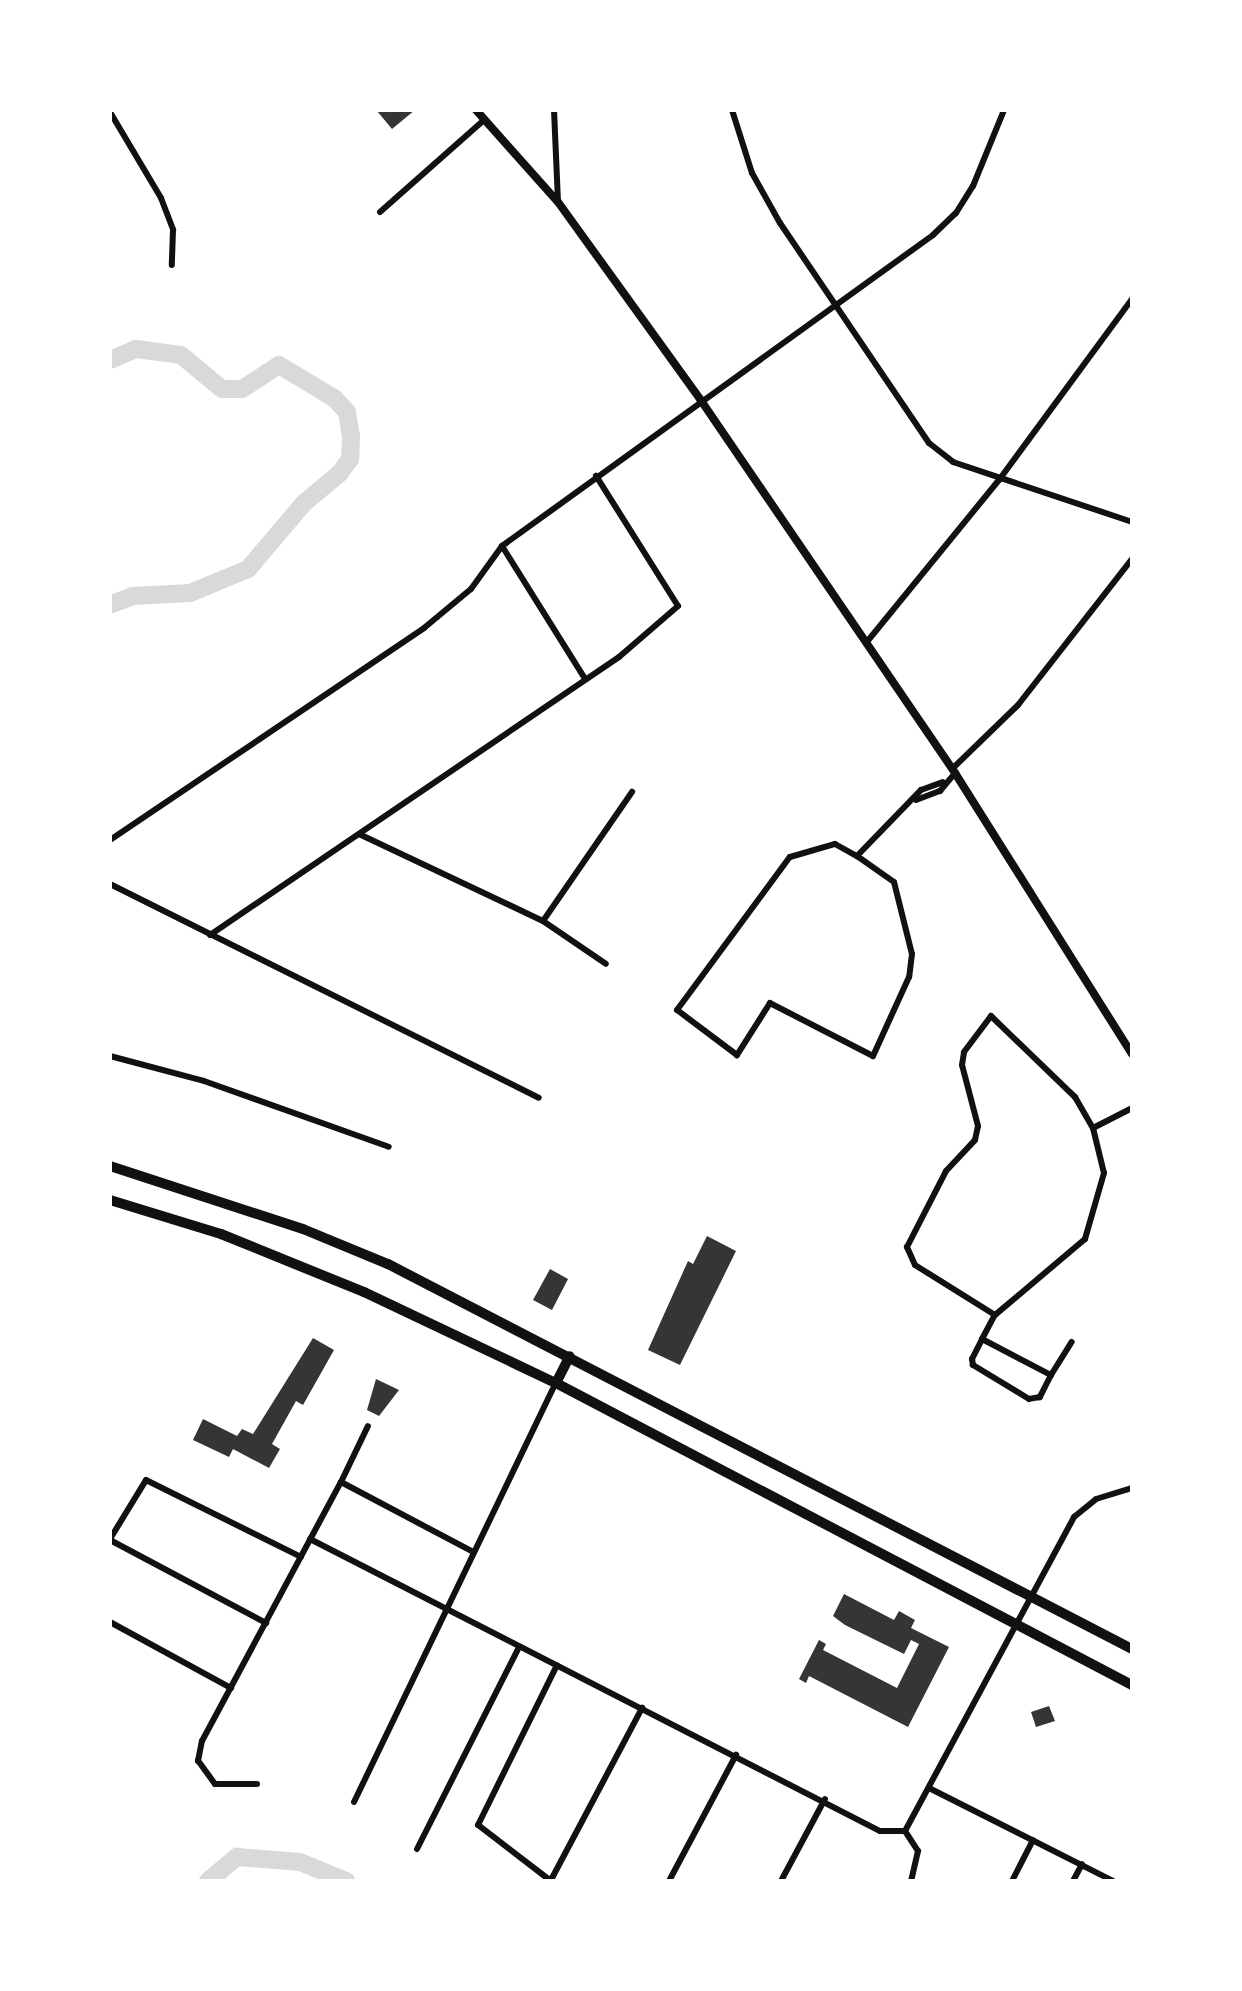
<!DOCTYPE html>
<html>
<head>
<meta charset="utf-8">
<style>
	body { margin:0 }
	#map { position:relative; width:1242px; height:1991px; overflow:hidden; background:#fff; font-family:Rubik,sans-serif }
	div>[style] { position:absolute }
	.river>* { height:18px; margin:-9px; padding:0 9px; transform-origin:9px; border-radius:9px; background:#d9d9d9 }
	.building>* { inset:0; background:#353535 }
	.minor>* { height:6px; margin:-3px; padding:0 3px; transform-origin:3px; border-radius:3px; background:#111 }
	.tertiary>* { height:8px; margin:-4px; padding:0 4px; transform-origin:4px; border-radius:4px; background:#111 }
	.trunk>* { height:10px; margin:-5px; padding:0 5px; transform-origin:5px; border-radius:5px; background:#111 }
	span { translate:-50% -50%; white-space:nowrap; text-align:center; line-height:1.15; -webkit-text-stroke:6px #fff; paint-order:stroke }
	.frame { position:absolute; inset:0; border:112px solid #fff; pointer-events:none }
</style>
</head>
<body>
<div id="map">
	<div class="river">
		<div style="left:110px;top:360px;width:28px;rotate:-23deg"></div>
		<div style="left:136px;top:349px;width:45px;rotate:7.6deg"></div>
		<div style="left:181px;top:355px;width:53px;rotate:39.7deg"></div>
		<div style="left:222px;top:389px;width:20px"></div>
		<div style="left:242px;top:389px;width:44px;rotate:-33deg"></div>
		<div style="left:279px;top:365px;width:64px;rotate:31deg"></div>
		<div style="left:334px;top:398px;width:19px;rotate:47deg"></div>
		<div style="left:347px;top:412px;width:24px;rotate:81deg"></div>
		<div style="left:351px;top:436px;width:23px;rotate:92deg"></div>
		<div style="left:350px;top:459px;width:17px;rotate:126deg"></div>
		<div style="left:340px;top:473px;width:47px;rotate:140.2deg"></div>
		<div style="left:304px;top:503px;width:87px;rotate:130.3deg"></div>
		<div style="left:248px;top:569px;width:63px;rotate:157.5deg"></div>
		<div style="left:190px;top:593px;width:57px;rotate:177deg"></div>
		<div style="left:133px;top:596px;width:25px;rotate:159deg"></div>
		<div style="left:208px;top:1881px;width:38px;rotate:-40deg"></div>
		<div style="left:237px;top:1857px;width:63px;rotate:4.5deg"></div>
		<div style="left:300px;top:1862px;width:50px;rotate:22.4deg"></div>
	</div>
	<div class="building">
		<div style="clip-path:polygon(415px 110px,392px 129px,377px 111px,379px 110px)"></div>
		<div style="clip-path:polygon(707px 1236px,736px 1251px,680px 1365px,648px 1350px,688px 1261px,693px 1264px)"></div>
		<div style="clip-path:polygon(550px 1269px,568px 1279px,552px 1310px,533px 1300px)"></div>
		<div style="clip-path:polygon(313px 1338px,334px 1350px,303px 1405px,296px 1401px,272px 1444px,280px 1449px,269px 1468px,233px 1449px,229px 1457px,193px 1440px,203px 1419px,237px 1436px,242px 1429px,253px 1434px)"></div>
		<div style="clip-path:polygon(376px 1379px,399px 1390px,379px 1416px,367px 1410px)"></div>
		<div style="clip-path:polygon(844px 1594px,894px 1620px,899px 1611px,915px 1620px,911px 1628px,949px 1647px,908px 1727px,809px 1676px,806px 1683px,799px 1679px,819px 1640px,826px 1644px,823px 1650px,897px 1688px,919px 1644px,911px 1640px,904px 1654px,845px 1625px,833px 1616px)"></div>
		<div style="clip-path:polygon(1049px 1706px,1055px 1721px,1036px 1727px,1031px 1712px)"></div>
	</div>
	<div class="minor">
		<div style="left:554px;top:110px;width:92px;rotate:87.5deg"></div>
		<div style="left:732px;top:110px;width:66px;rotate:72.4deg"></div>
		<div style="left:752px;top:173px;width:57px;rotate:60.8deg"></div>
		<div style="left:780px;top:223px;width:266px;rotate:55.9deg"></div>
		<div style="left:929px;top:443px;width:31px;rotate:38deg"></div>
		<div style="left:953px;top:462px;width:189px;rotate:18.5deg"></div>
		<div style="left:110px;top:112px;width:100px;rotate:59.3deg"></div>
		<div style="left:161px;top:198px;width:34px;rotate:69deg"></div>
		<div style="left:173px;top:230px;width:35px;rotate:92deg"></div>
		<div style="left:380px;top:212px;width:140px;rotate:-41.5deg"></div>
		<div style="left:502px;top:546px;width:155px;rotate:58deg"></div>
		<div style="left:866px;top:643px;width:210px;rotate:-50.8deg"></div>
		<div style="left:999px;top:480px;width:225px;rotate:-53.7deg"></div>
		<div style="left:952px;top:769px;width:92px;rotate:-44.1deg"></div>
		<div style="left:1018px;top:705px;width:185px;rotate:-52deg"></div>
		<div style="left:916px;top:800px;width:26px;rotate:-21deg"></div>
		<div style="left:940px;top:791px;width:23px;rotate:-50deg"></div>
		<div style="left:359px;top:834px;width:204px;rotate:25.3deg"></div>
		<div style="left:543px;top:921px;width:76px;rotate:34.3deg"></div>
		<div style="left:110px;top:840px;width:379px;rotate:-34deg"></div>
		<div style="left:424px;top:628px;width:61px;rotate:-39.7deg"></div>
		<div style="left:471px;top:589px;width:53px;rotate:-54.2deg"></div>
		<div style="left:502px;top:546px;width:531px;rotate:-35.81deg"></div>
		<div style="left:933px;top:235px;width:32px;rotate:-44deg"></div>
		<div style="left:956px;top:213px;width:32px;rotate:-58deg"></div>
		<div style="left:973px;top:186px;width:82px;rotate:-67.8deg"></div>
		<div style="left:857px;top:856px;width:45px;rotate:35.1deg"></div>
		<div style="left:894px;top:882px;width:74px;rotate:76deg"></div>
		<div style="left:912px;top:954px;width:23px;rotate:97deg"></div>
		<div style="left:909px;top:977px;width:87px;rotate:114.5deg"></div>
		<div style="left:873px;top:1056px;width:116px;rotate:-152.8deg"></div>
		<div style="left:770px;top:1003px;width:62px;rotate:122.4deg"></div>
		<div style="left:737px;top:1055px;width:75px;rotate:-143.1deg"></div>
		<div style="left:677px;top:1010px;width:190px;rotate:-53.6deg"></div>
		<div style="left:790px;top:857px;width:47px;rotate:-16.1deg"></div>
		<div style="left:835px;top:844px;width:25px;rotate:29deg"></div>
		<div style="left:857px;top:856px;width:92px;rotate:-45.9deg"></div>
		<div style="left:921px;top:790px;width:23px;rotate:-20deg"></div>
		<div style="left:110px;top:884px;width:479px;rotate:26.5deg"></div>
		<div style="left:543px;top:921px;width:157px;rotate:-55.4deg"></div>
		<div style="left:210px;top:935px;width:495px;rotate:-34.2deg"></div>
		<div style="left:619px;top:657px;width:78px;rotate:-40.8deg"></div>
		<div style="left:678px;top:606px;width:154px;rotate:-122.2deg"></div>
		<div style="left:991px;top:1016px;width:117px;rotate:44deg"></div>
		<div style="left:1075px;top:1097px;width:36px;rotate:60deg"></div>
		<div style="left:1093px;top:1128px;width:46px;rotate:76.3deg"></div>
		<div style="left:1104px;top:1173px;width:69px;rotate:106.1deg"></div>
		<div style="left:1085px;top:1239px;width:118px;rotate:139.8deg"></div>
		<div style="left:995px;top:1315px;width:94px;rotate:-148deg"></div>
		<div style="left:915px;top:1265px;width:20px;rotate:-114deg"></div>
		<div style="left:907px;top:1247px;width:85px;rotate:-62.8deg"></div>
		<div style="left:946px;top:1171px;width:42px;rotate:-46.9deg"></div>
		<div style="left:975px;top:1140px;width:14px;rotate:-78deg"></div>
		<div style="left:978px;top:1126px;width:63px;rotate:-104.7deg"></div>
		<div style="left:962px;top:1065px;width:13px;rotate:-81deg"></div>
		<div style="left:964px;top:1052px;width:45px;rotate:-53.1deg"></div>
		<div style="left:110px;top:1056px;width:97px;rotate:14.9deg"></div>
		<div style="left:204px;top:1081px;width:196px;rotate:19.6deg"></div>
		<div style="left:1093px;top:1128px;width:44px;rotate:-27.1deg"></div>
		<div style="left:982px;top:1339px;width:78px;rotate:27.6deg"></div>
		<div style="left:1051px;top:1375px;width:25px;rotate:117deg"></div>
		<div style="left:1040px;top:1397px;width:11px;rotate:170deg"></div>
		<div style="left:1029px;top:1399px;width:66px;rotate:-148.7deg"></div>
		<div style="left:973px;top:1365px;width:6px;rotate:-99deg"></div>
		<div style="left:972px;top:1359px;width:22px;rotate:-63deg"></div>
		<div style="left:982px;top:1339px;width:27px;rotate:-62deg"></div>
		<div style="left:1051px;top:1375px;width:39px;rotate:-58deg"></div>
		<div style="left:341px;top:1482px;width:62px;rotate:-64.3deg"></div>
		<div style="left:110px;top:1539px;width:69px;rotate:-58.6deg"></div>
		<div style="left:146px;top:1480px;width:173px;rotate:26.4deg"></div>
		<div style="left:310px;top:1539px;width:640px;rotate:27.13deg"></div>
		<div style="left:880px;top:1831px;width:25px"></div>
		<div style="left:110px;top:1540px;width:177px;rotate:28deg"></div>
		<div style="left:110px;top:1622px;width:138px;rotate:28.6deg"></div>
		<div style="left:257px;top:1784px;width:42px;rotate:180deg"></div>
		<div style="left:215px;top:1784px;width:29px;rotate:-126deg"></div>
		<div style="left:198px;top:1761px;width:20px;rotate:-79deg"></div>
		<div style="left:202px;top:1741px;width:294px;rotate:-61.8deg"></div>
		<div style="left:341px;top:1482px;width:149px;rotate:27.9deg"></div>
		<div style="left:929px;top:1788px;width:206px;rotate:26.8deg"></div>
		<div style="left:354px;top:1802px;width:465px;rotate:-64.3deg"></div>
		<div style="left:905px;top:1831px;width:357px;rotate:-61.7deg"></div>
		<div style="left:1074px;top:1517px;width:28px;rotate:-39deg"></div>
		<div style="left:1096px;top:1499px;width:38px;rotate:-17deg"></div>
		<div style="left:905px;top:1831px;width:24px;rotate:57deg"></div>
		<div style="left:918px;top:1851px;width:31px;rotate:103deg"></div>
		<div style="left:417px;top:1849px;width:226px;rotate:-63.2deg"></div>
		<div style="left:551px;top:1880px;width:195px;rotate:-62.1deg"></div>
		<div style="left:551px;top:1881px;width:92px;rotate:-142.5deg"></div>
		<div style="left:478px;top:1825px;width:178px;rotate:-63.7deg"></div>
		<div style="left:669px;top:1881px;width:143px;rotate:-62deg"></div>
		<div style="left:781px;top:1881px;width:93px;rotate:-61.8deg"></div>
		<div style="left:1012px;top:1881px;width:46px;rotate:-62.9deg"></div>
		<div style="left:1073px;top:1881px;width:19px;rotate:-62deg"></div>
	</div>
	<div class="tertiary">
		<div style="left:476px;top:110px;width:123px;rotate:48.3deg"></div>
		<div style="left:558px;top:202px;width:243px;rotate:54.2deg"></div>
		<div style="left:700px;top:399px;width:453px;rotate:55.7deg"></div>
		<div style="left:955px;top:773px;width:332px;rotate:57.8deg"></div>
	</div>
	<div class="trunk">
		<div style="left:110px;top:1166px;width:203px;rotate:18.1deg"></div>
		<div style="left:303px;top:1229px;width:92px;rotate:22.4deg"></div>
		<div style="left:388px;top:1264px;width:838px;rotate:27.36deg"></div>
		<div style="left:110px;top:1200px;width:116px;rotate:17deg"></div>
		<div style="left:221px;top:1234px;width:154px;rotate:22.1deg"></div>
		<div style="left:364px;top:1292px;width:212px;rotate:25.4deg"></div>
		<div style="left:556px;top:1383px;width:650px;rotate:27.67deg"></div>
		<div style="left:556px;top:1383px;width:30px;rotate:-63deg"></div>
	</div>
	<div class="frame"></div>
</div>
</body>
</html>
